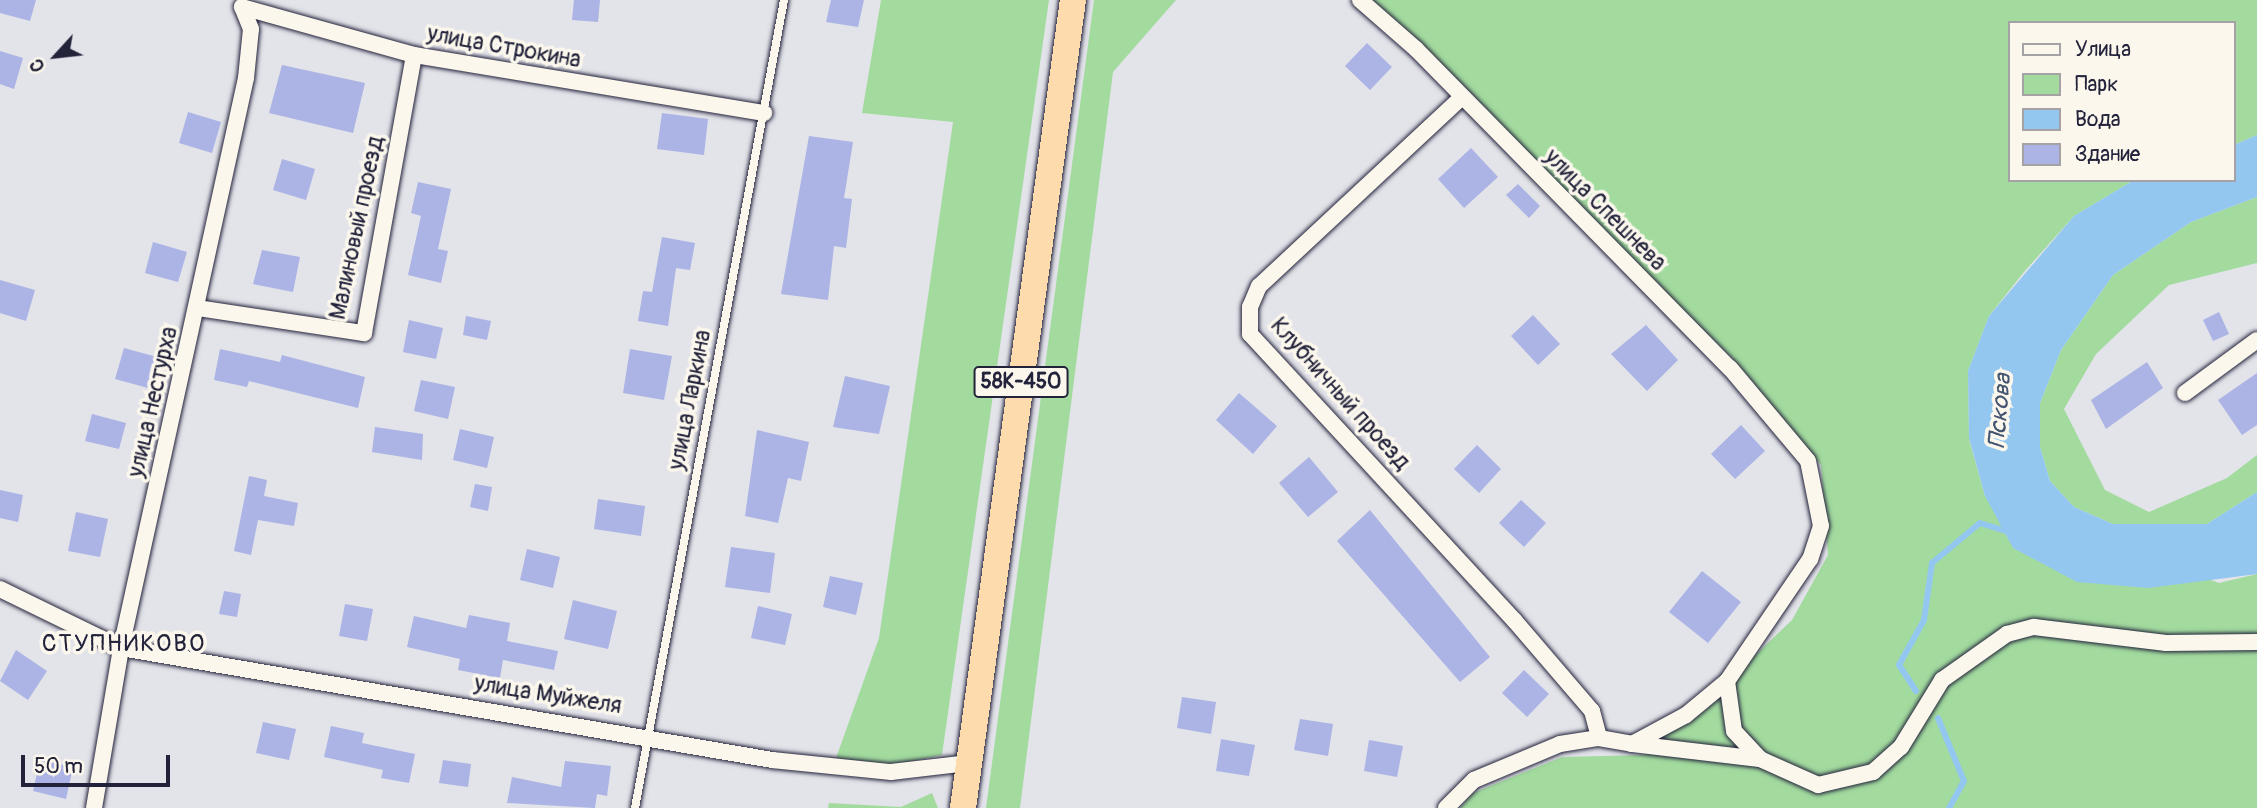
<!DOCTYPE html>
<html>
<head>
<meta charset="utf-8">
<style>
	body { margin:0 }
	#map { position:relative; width:2257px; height:808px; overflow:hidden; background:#e3e3ea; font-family:Pangolin,sans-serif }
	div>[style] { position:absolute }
	.green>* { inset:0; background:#a3db9f }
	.water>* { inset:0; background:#93c7f0 }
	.stream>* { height:6px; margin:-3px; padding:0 3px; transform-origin:3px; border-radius:3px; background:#93c7f0 }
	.building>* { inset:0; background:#abb4e4 }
	.roads { filter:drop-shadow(0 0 2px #22223b) drop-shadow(0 0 2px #22223b) }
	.service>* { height:8px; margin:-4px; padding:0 4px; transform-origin:4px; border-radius:4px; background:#fbf7ec }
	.minor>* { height:16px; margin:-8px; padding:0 8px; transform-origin:8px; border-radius:8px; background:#fbf7ec }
	.trunk>* { height:26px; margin:-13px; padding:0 13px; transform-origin:13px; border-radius:13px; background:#fedbac }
	span { translate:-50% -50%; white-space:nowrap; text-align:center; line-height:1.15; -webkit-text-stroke:7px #fbf7ec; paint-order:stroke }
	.shield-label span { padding:2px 5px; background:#fbf7ec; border:2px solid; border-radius:5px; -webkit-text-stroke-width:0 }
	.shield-label { font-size:21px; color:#22223b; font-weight:700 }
	.street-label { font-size:23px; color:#22223b }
	.water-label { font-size:24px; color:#445471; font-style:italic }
	.neighbourhood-label { font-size:24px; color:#22223b; letter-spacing:2px }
	.legend { position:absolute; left:2008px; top:21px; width:228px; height:161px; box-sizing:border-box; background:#fbf7ec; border:2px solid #a4a2a5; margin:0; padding:9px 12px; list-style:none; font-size:21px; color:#22223b }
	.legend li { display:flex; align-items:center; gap:14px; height:35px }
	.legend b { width:35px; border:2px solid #a4a2a5 }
	.north { position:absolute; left:21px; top:21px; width:70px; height:70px; -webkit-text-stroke:5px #fbf7ec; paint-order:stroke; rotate:243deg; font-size:19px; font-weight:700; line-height:28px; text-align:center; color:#22223b }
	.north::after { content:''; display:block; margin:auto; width:24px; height:32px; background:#22223b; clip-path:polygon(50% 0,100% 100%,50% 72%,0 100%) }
	.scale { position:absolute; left:21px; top:755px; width:149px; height:32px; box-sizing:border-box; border:4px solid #22223b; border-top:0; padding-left:9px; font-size:21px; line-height:24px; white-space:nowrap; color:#22223b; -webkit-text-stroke:5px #fbf7ec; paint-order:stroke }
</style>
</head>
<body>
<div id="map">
	<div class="green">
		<div style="clip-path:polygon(881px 0,1049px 0,942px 755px,894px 765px,836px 758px,879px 638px,953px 122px,862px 113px)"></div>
		<div style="clip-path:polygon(1094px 0,1176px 0,1113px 72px,1020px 808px,986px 808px)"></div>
		<div style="clip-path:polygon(1357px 0,2257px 0,2257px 135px,2234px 145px,2234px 23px,2010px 23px,2010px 180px,2134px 180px,2074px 216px,2024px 272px,1989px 316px,1968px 371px,1969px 439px,1985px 496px,2219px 583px,2257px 574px,2257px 808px,1460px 808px,1473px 793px,1562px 757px,1645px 755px,1651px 739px,1708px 700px,1792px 620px,1828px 555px,1821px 465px,1732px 358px,1461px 93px)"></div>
		<div style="clip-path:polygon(2257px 197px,2257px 263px,2169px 285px,2096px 354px,2064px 409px,2105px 490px,2149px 512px,2227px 478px,2257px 455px,2257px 492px,2207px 524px,2176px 528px,2113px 524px,2074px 507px,2050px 481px,2040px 447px,2040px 403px,2061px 350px,2113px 275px,2191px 222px)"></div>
		<div style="clip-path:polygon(932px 793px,938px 808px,828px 808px,829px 803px,901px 807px)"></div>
	</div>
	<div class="water">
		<div style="clip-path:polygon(2257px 135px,2257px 197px,2191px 222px,2113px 275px,2061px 350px,2040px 403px,2040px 447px,2050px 481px,2074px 507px,2113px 524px,2207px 524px,2257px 492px,2257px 574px,2148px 588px,2077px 582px,2013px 548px,1985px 496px,1969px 438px,1968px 371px,1989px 316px,2074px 216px,2134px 180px,2234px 180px,2234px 145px)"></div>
	</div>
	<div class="stream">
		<div style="left:1916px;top:691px;width:31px;rotate:-123deg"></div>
		<div style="left:1899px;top:665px;width:51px;rotate:-60.9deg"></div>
		<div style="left:1924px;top:620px;width:58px;rotate:-82deg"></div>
		<div style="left:1932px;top:563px;width:62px;rotate:-39.8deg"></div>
		<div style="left:1980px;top:523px;width:31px;rotate:17deg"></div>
		<div style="left:1938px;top:718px;width:68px;rotate:67.6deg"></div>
		<div style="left:1964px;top:781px;width:31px;rotate:119deg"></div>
	</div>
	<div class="building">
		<div style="clip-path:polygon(0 0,36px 0,30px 21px,0 13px)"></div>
		<div style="clip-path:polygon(574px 0,600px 0,598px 22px,572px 20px)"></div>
		<div style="clip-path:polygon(831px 0,864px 0,858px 27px,826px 22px)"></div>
		<div style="clip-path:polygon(1367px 43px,1392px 67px,1370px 90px,1345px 66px)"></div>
		<div style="clip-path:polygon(0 51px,23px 58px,14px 89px,0 84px)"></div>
		<div style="clip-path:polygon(282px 65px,365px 83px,353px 133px,269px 113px)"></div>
		<div style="clip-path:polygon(188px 112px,221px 122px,212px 153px,179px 143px)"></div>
		<div style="clip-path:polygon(662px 113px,708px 119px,704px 155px,657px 149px)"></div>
		<div style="clip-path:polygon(809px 136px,853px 142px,844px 198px,852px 199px,846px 248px,834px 246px,828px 300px,781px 294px)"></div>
		<div style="clip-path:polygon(1471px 148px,1498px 177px,1464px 208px,1438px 179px)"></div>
		<div style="clip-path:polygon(282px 159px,315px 169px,306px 200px,273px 190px)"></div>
		<div style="clip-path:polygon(418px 182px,451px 189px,438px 249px,448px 251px,441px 283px,408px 275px,421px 216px,411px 213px)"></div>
		<div style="clip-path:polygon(1518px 184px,1540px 206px,1529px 218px,1506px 195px)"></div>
		<div style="clip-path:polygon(662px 237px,695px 243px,690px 270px,676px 268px,668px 326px,638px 321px,643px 291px,652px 292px)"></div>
		<div style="clip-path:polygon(153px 242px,187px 252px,178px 282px,145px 273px)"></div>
		<div style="clip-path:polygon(262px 250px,300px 257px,293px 292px,253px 284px)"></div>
		<div style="clip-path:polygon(0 280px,35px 290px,26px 321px,0 313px)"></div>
		<div style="clip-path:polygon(2219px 312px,2229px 334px,2213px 341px,2203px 320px)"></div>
		<div style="clip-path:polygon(1533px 315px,1560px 344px,1538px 365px,1511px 336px)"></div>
		<div style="clip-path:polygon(466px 316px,491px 321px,487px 340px,463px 335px)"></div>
		<div style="clip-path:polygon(409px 320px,443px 328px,436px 359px,403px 352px)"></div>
		<div style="clip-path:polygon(1646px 325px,1678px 360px,1647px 391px,1611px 354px)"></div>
		<div style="clip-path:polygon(124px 348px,157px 357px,148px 388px,115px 379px)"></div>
		<div style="clip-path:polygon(220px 349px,280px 362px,282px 355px,365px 377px,358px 408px,249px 381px,247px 387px,214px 380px)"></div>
		<div style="clip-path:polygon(630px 349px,672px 356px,664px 400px,623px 393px)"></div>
		<div style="clip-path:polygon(2147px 362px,2163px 388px,2106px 429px,2091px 400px)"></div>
		<div style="clip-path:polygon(2257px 373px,2257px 425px,2242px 435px,2218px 400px)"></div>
		<div style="clip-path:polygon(845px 376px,890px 386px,879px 434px,833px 427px)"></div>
		<div style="clip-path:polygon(421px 380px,455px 387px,448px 419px,414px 411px)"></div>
		<div style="clip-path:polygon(1239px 393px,1277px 426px,1253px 454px,1216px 420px)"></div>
		<div style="clip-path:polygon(92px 414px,126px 423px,119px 449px,85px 441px)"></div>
		<div style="clip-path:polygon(1741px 425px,1765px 451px,1735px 479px,1711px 454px)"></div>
		<div style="clip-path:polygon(375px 427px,423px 434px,422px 460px,372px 452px)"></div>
		<div style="clip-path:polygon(460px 429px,494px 437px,487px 468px,453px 460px)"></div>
		<div style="clip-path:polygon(757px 430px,809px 442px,801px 481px,788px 478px,778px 523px,745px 516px)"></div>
		<div style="clip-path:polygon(1477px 445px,1501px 469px,1479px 493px,1454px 469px)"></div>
		<div style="clip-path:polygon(1309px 457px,1338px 492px,1308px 517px,1279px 483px)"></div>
		<div style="clip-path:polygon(249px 476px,267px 480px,264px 496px,298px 503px,294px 526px,258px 520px,251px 555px,234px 551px)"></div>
		<div style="clip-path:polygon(475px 484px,492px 487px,488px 511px,470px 507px)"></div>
		<div style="clip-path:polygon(0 490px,23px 495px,18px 522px,0 518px)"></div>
		<div style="clip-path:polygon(598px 499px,645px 506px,641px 536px,594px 529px)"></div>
		<div style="clip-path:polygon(1521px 500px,1546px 523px,1524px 547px,1499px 523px)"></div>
		<div style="clip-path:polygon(1370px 510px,1490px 657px,1460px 682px,1337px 541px)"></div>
		<div style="clip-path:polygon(76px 512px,108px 519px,100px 557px,68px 551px)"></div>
		<div style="clip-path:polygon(731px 547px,775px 553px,770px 593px,725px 587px)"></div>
		<div style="clip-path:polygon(527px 549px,560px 557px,553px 588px,520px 580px)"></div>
		<div style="clip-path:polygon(1702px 571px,1741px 602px,1708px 643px,1669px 612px)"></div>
		<div style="clip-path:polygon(830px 576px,863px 583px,856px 615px,823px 607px)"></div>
		<div style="clip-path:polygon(224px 591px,241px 594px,237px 617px,219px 614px)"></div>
		<div style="clip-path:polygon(573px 600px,617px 611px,608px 649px,564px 639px)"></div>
		<div style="clip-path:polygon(345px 604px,373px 609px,367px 641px,339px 636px)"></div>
		<div style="clip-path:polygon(758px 606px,792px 614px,785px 645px,751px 638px)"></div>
		<div style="clip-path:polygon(469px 615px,510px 623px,507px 641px,558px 651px,554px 670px,503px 660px,500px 678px,458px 670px,460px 659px,407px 647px,414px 616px,466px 628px)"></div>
		<div style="clip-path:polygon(16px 650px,47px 671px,28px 700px,0 681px)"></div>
		<div style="clip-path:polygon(1524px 670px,1549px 694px,1527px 717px,1502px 693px)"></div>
		<div style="clip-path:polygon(1182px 697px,1216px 702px,1211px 734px,1177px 728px)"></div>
		<div style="clip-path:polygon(1300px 719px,1333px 724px,1328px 756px,1294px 750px)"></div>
		<div style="clip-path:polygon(263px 722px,296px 729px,289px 760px,256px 753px)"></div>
		<div style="clip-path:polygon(331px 726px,364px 733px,362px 743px,415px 754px,409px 783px,381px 778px,383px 770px,324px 757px)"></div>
		<div style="clip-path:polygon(1221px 739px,1255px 745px,1249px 776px,1216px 771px)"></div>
		<div style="clip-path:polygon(1369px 740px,1403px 746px,1397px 777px,1364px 771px)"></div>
		<div style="clip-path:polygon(40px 760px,73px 767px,66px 799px,33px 791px)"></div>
		<div style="clip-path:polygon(443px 760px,471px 764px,468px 787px,439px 783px)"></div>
		<div style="clip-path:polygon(565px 761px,611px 766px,607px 796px,597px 794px,595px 808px,507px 803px,512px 777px,561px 787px)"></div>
	</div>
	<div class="roads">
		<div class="service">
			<div style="left:635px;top:808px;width:822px;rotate:-79.55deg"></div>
		</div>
		<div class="minor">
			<div style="left:1360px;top:0;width:74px;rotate:41.2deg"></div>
			<div style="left:1416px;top:49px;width:448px;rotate:45.5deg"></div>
			<div style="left:1730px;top:368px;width:121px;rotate:50deg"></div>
			<div style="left:1808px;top:461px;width:66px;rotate:78.7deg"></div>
			<div style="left:1821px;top:526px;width:35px;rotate:108deg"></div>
			<div style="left:1810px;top:559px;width:148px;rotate:124.2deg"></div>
			<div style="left:1727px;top:681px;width:50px;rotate:82deg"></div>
			<div style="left:1734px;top:731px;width:38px;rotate:47deg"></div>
			<div style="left:1760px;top:759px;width:64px;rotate:24.1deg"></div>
			<div style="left:1818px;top:785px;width:57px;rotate:-13.3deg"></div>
			<div style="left:1873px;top:772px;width:38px;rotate:-42deg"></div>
			<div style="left:1901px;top:747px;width:79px;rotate:-58.5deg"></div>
			<div style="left:1942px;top:680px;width:80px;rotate:-35.3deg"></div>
			<div style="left:2007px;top:634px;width:28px;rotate:-15deg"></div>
			<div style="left:2034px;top:627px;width:133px;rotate:6.9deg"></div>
			<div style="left:2166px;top:643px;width:91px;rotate:-0.6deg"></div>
			<div style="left:242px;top:7px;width:179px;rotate:15.6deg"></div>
			<div style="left:414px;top:55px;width:355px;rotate:9.4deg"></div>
			<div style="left:1462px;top:97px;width:277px;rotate:137deg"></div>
			<div style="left:1259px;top:286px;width:23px;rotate:113deg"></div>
			<div style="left:1250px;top:307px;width:27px;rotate:90deg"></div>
			<div style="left:1250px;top:334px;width:389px;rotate:47.3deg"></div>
			<div style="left:1514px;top:620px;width:120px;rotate:49.4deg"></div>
			<div style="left:1592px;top:711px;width:28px;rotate:75deg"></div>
			<div style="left:198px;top:308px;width:168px;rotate:8.6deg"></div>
			<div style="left:364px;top:333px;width:282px;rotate:-79.8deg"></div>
			<div style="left:2185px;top:393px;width:89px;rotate:-36.4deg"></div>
			<div style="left:0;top:589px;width:135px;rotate:26deg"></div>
			<div style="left:121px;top:648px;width:661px;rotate:9.76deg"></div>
			<div style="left:772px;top:760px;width:120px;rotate:5.8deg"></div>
			<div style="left:891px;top:772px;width:79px;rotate:-6.6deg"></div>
			<div style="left:1632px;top:744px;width:129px;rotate:6.7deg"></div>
			<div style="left:94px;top:808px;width:162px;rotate:-80.4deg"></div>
			<div style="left:121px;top:648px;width:584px;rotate:-77.63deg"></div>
			<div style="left:246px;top:78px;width:49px;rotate:-84.2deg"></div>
			<div style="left:251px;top:29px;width:24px;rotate:-112deg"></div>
			<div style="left:1446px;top:808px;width:40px;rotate:-45deg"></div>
			<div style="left:1474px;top:780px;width:93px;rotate:-22.7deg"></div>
			<div style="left:1560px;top:744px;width:39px;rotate:-9deg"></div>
			<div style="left:1599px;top:738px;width:34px;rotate:10deg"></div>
			<div style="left:1632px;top:744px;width:61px;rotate:-28.2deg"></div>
			<div style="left:1686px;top:715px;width:53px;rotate:-39.7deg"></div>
		</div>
		<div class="trunk">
			<div style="left:963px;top:808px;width:815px;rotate:-82.25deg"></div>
		</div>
	</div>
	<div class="shield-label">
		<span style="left:1021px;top:382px">58К-450</span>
	</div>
	<div class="street-label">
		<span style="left:504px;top:47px;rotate:10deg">улица Строкина</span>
		<span style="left:1605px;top:210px;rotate:45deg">улица Спешнева</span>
		<span style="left:357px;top:228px;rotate:-78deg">Малиновый проезд</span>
		<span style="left:1340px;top:394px;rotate:48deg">Клубничный проезд</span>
		<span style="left:690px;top:400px;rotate:-79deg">улица Ларкина</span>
		<span style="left:153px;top:402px;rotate:-77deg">улица Нестурха</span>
		<span style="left:548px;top:695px;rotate:9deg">улица Муйжеля</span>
	</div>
	<div class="water-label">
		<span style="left:2000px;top:411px;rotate:-85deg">Пскова</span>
	</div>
	<div class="neighbourhood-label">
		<span style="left:124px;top:644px">СТУПНИКОВО</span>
	</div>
	<ul class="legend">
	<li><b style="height:9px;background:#fbf7ec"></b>Улица</li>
	<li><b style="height:19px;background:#a3db9f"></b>Парк</li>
	<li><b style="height:19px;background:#93c7f0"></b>Вода</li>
	<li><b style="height:19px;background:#abb4e4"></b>Здание</li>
	</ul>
	<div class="north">С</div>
	<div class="scale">50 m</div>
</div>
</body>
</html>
